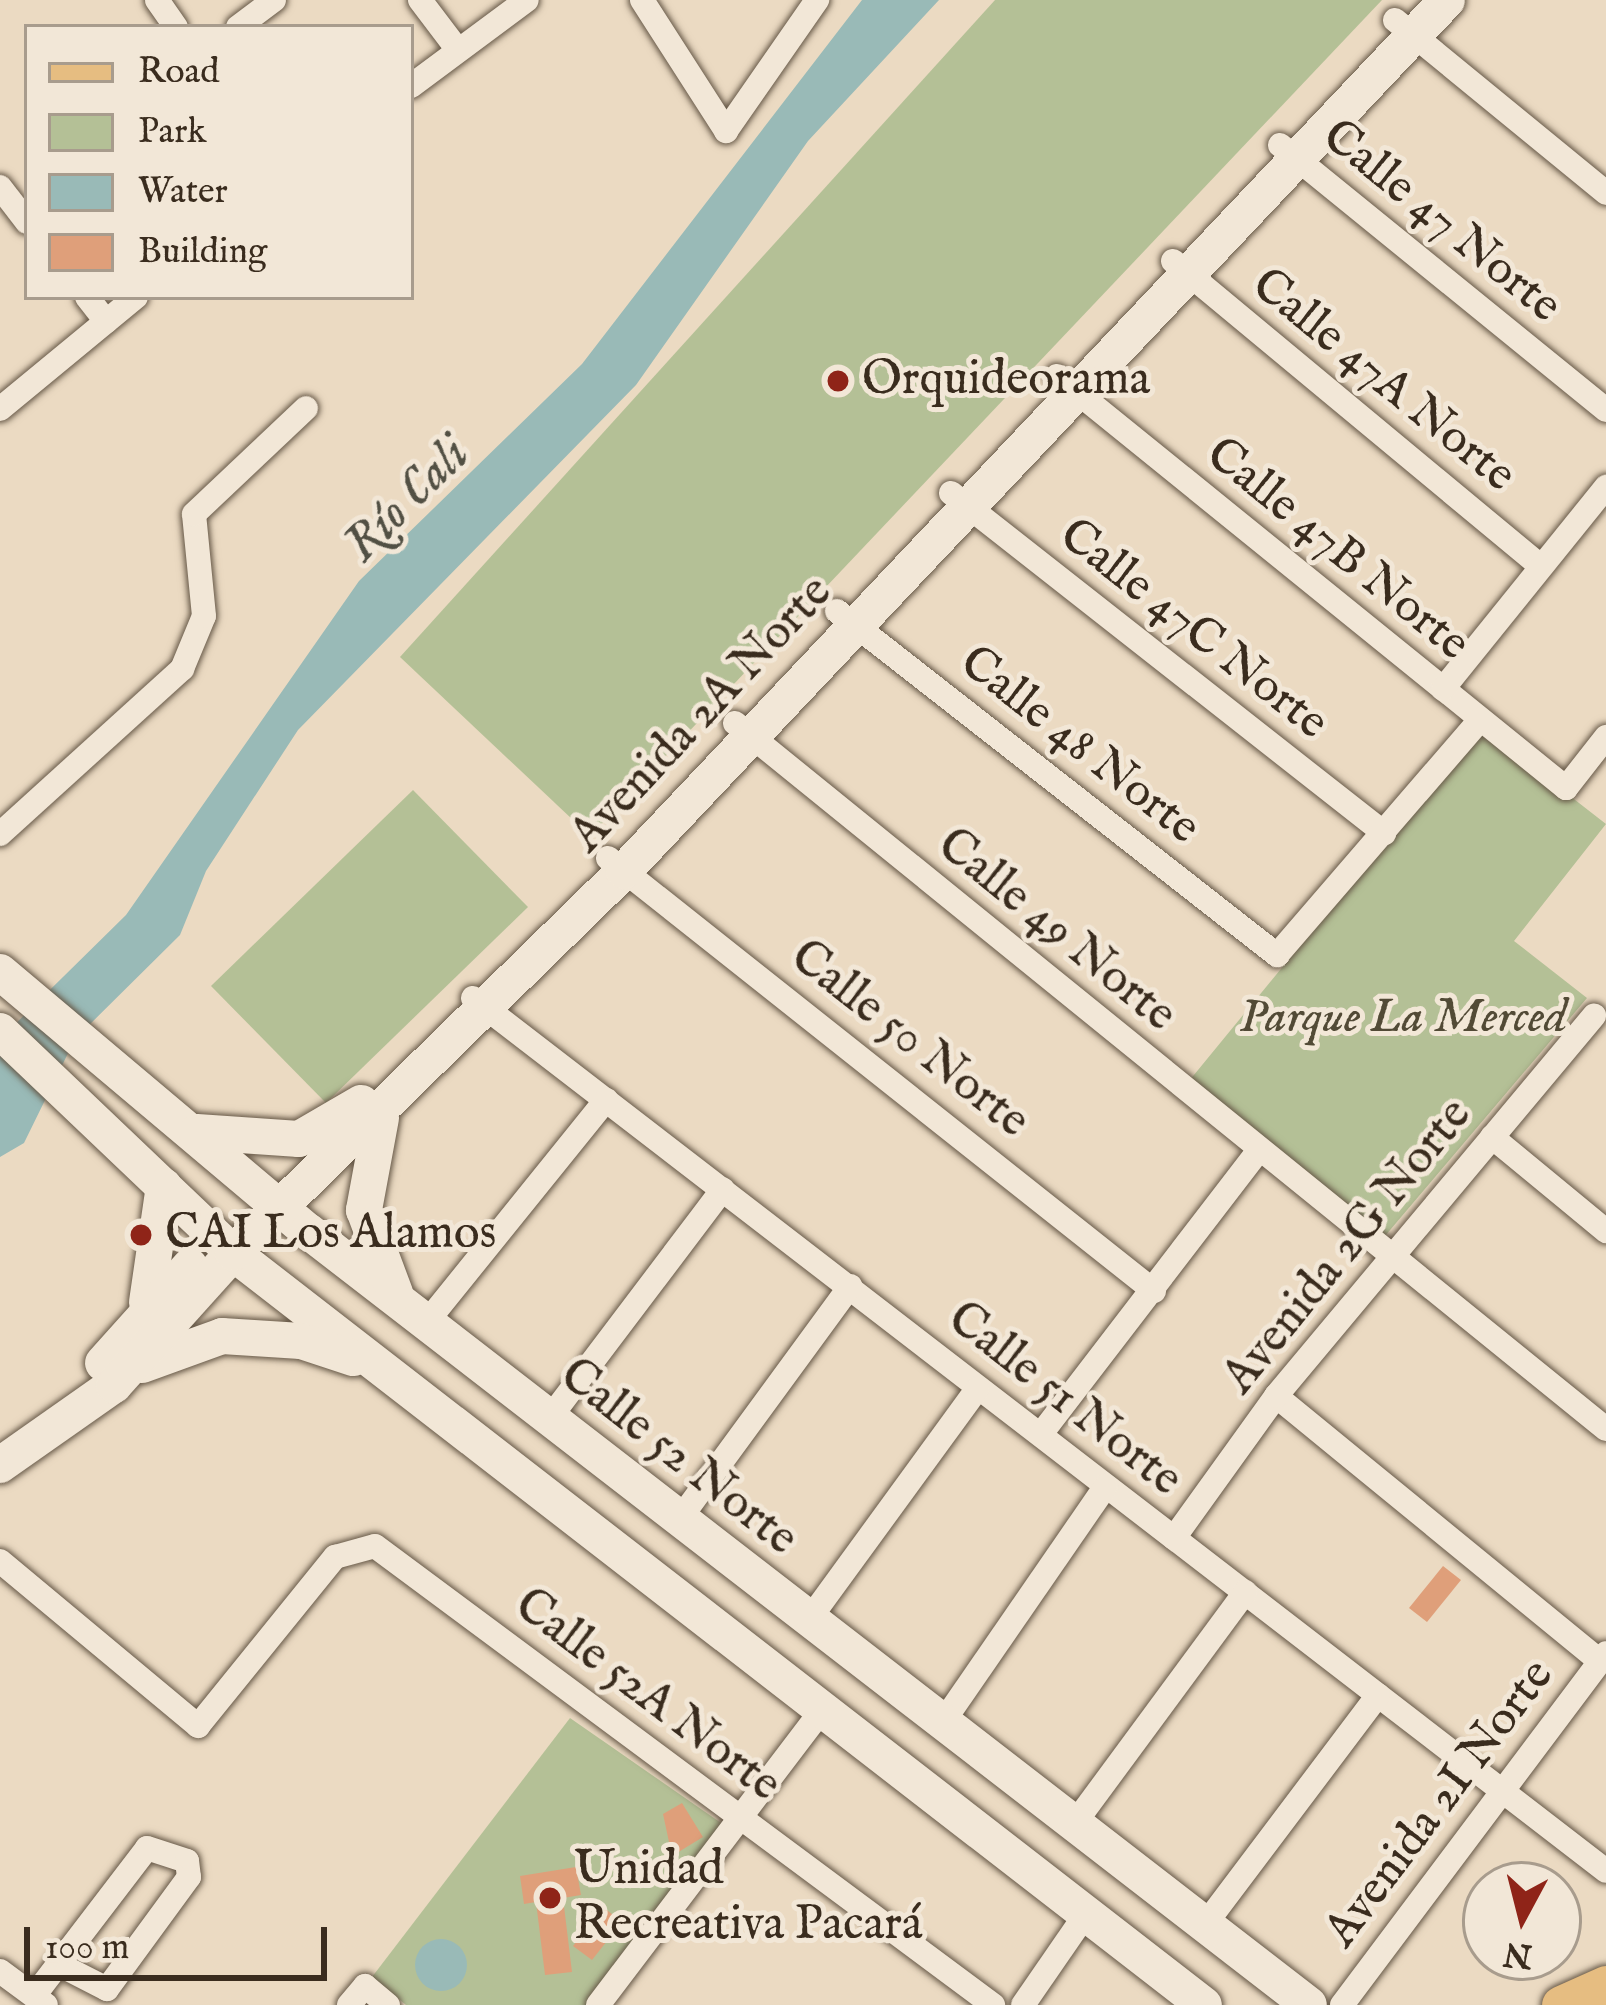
<!DOCTYPE html>
<html>
<head>
<meta charset="utf-8">
<style>
	body { margin:0 }
	#map { position:relative; width:1606px; height:2005px; overflow:hidden; background:#ebdac2; font-family:"IM FELL English",serif }
	div>[style] { position:absolute }
	.green>* { inset:0; background:#b4c096 }
	.water>* { inset:0; background:#99bab7 }
	.round { border-radius:50% }
	.building>* { inset:0; background:#df9f7a }
	.roads { filter:drop-shadow(0 0 3px #665847) drop-shadow(0 0 3px #665847) }
	.street>* { height:24px; margin:-12px; padding:0 12px; transform-origin:12px; border-radius:12px; background:#f2e7d7 }
	.secondary>* { height:36px; margin:-18px; padding:0 18px; transform-origin:18px; border-radius:18px; background:#f2e7d7 }
	.primary>* { height:39px; margin:-19.5px; padding:0 19.5px; transform-origin:19.5px; border-radius:19.5px; background:#e6bd81 }
	.dots>* { width:33px; height:33px; translate:-50% -50%; box-sizing:border-box; border:6px solid #f2e7d7; border-radius:50% }
	span { translate:-50% -50%; white-space:nowrap; text-align:center; line-height:1.15; -webkit-text-stroke:10px #f2e7d7; paint-order:stroke }
	.street-label { font-size:48px; color:#3a2c1e }
	.poi-label { font-size:48px; color:#3a2c1e }
	.left { translate:0 -50%; text-align:left }
	.park-label { font-size:48px; color:#524a36; font-style:italic }
	.water-label { font-size:51px; color:#525044; font-style:italic }
	.legend { position:absolute; left:24px; top:24px; width:390px; height:276px; box-sizing:border-box; background:#f2e7d7; border:3px solid #a89c8d; margin:0; padding:15px 21px; list-style:none; font-size:36px; color:#3a2c1e }
	.legend li { display:flex; align-items:center; gap:24px; height:60px }
	.legend b { width:60px; border:3px solid #a89c8d }
	.north { position:absolute; left:1462px; top:1861px; width:120px; height:120px; box-sizing:border-box; background:#f2e7d7; border:3px solid #a89c8d; border-radius:50%; rotate:187deg; font-size:33px; font-weight:700; line-height:48px; text-align:center; color:#3a2c1e }
	.north::after { content:''; display:block; margin:auto; width:42px; height:54px; background:#8f2418; clip-path:polygon(50% 0,100% 100%,50% 72%,0 100%) }
	.scale { position:absolute; left:24px; top:1927px; width:303px; height:54px; box-sizing:border-box; border:6px solid #3a2c1e; border-top:0; padding-left:15px; font-size:36px; line-height:42px; white-space:nowrap; color:#3a2c1e; -webkit-text-stroke:9px #f2e7d7; paint-order:stroke }
</style>
</head>
<body>
<div id="map">
	<div class="green">
		<div style="clip-path:polygon(995px 0,1382px 0,590px 836px,400px 657px)"></div>
		<div style="clip-path:polygon(1480px 726px,1606px 824px,1514px 941px,1587px 998px,1385px 1236px,1189px 1081px)"></div>
		<div style="clip-path:polygon(413px 790px,528px 907px,326px 1103px,211px 986px)"></div>
		<div style="clip-path:polygon(570px 1718px,724px 1825px,587px 2005px,406px 2005px,372px 1977px)"></div>
	</div>
	<div class="water">
		<div style="clip-path:polygon(862px 0,939px 0,808px 141px,636px 385px,298px 730px,206px 871px,180px 935px,75px 1039px,24px 1143px,0 1157px,0 1039px,126px 915px,359px 581px,582px 364px)"></div>
		<div class="round" style="left:415px;top:1939px;width:52px;height:52px"></div>
	</div>
	<div class="building">
		<div style="clip-path:polygon(1443px 1566px,1461px 1580px,1427px 1622px,1409px 1608px)"></div>
		<div style="clip-path:polygon(682px 1803px,703px 1837px,672px 1856px,663px 1814px)"></div>
		<div style="clip-path:polygon(576px 1867px,581px 1895px,563px 1898px,572px 1972px,545px 1975px,536px 1902px,524px 1904px,520px 1876px)"></div>
		<div style="clip-path:polygon(603px 1907px,622px 1922px,592px 1960px,573px 1946px)"></div>
	</div>
	<div class="roads">
		<div class="street">
			<div style="left:157px;top:0;width:33px;rotate:55deg"></div>
			<div style="left:420px;top:0;width:63px;rotate:52.8deg"></div>
			<div style="left:642px;top:0;width:156px;rotate:57.3deg"></div>
			<div style="left:726px;top:131px;width:160px;rotate:-55.2deg"></div>
			<div style="left:1395px;top:20px;width:273px;rotate:39.3deg"></div>
			<div style="left:238px;top:27px;width:45px;rotate:-36.9deg"></div>
			<div style="left:411px;top:86px;width:144px;rotate:-36.6deg"></div>
			<div style="left:1280px;top:145px;width:420px;rotate:39.1deg"></div>
			<div style="left:0;top:187px;width:44px;rotate:52.4deg"></div>
			<div style="left:1173px;top:261px;width:478px;rotate:39.7deg"></div>
			<div style="left:87px;top:297px;width:31px;rotate:52deg"></div>
			<div style="left:1057px;top:376px;width:655px;rotate:38.99deg"></div>
			<div style="left:1566px;top:788px;width:65px;rotate:-51.9deg"></div>
			<div style="left:0;top:409px;width:176px;rotate:-39.5deg"></div>
			<div style="left:951px;top:493px;width:551px;rotate:38.14deg"></div>
			<div style="left:837px;top:611px;width:559px;rotate:38.02deg"></div>
			<div style="left:1277px;top:955px;width:311px;rotate:-49.2deg"></div>
			<div style="left:1443px;top:689px;width:260px;rotate:-51.1deg"></div>
			<div style="left:735px;top:723px;width:1121px;rotate:39.03deg"></div>
			<div style="left:0;top:834px;width:246px;rotate:-42.2deg"></div>
			<div style="left:182px;top:669px;width:57px;rotate:-67.5deg"></div>
			<div style="left:204px;top:616px;width:102px;rotate:-95.6deg"></div>
			<div style="left:194px;top:514px;width:154px;rotate:-43.4deg"></div>
			<div style="left:608px;top:858px;width:697px;rotate:38.42deg"></div>
			<div style="left:473px;top:998px;width:1430px;rotate:37.61deg"></div>
			<div style="left:1492px;top:1137px;width:148px;rotate:39.5deg"></div>
			<div style="left:426px;top:1323px;width:287px;rotate:-51.1deg"></div>
			<div style="left:1276px;top:1396px;width:419px;rotate:39.3deg"></div>
			<div style="left:549px;top:1419px;width:288px;rotate:-52.9deg"></div>
			<div style="left:1041px;top:1434px;width:359px;rotate:-52.5deg"></div>
			<div style="left:679px;top:1520px;width:290px;rotate:-53.8deg"></div>
			<div style="left:1174px;top:1538px;width:175px;rotate:-54.3deg"></div>
			<div style="left:1276px;top:1396px;width:496px;rotate:-50.1deg"></div>
			<div style="left:0;top:1561px;width:258px;rotate:39.8deg"></div>
			<div style="left:198px;top:1726px;width:218px;rotate:-51deg"></div>
			<div style="left:335px;top:1557px;width:41px;rotate:-15.4deg"></div>
			<div style="left:375px;top:1546px;width:770px;rotate:36.6deg"></div>
			<div style="left:808px;top:1621px;width:287px;rotate:-53.9deg"></div>
			<div style="left:941px;top:1725px;width:290px;rotate:-55.4deg"></div>
			<div style="left:1072px;top:1827px;width:292px;rotate:-53.6deg"></div>
			<div style="left:1204px;top:1926px;width:289px;rotate:-53deg"></div>
			<div style="left:0;top:1971px;width:57px;rotate:36.5deg"></div>
			<div style="left:34px;top:1996px;width:186px;rotate:-52.6deg"></div>
			<div style="left:147px;top:1848px;width:42px;rotate:18deg"></div>
			<div style="left:187px;top:1861px;width:16px;rotate:83deg"></div>
			<div style="left:189px;top:1877px;width:139px;rotate:126.2deg"></div>
			<div style="left:107px;top:1989px;width:53px;rotate:-152.9deg"></div>
			<div style="left:349px;top:2005px;width:25px;rotate:-50deg"></div>
			<div style="left:365px;top:1986px;width:30px;rotate:40deg"></div>
			<div style="left:598px;top:2005px;width:372px;rotate:-52.8deg"></div>
			<div style="left:1023px;top:2005px;width:109px;rotate:-55.4deg"></div>
			<div style="left:1342px;top:2005px;width:440px;rotate:-53.1deg"></div>
		</div>
		<div class="secondary">
			<div style="left:0;top:972px;width:402px;rotate:40.1deg"></div>
			<div style="left:308px;top:1231px;width:1265px;rotate:37.71deg"></div>
			<div style="left:0;top:1031px;width:322px;rotate:43.6deg"></div>
			<div style="left:233px;top:1253px;width:1228px;rotate:37.76deg"></div>
			<div style="left:381px;top:1118px;width:94px;rotate:100.5deg"></div>
			<div style="left:364px;top:1210px;width:89px;rotate:69.5deg"></div>
			<div style="left:197px;top:1132px;width:102px;rotate:3.9deg"></div>
			<div style="left:299px;top:1139px;width:72px;rotate:-30.1deg"></div>
			<div style="left:147px;top:1302px;width:117px;rotate:-81.7deg"></div>
			<div style="left:103px;top:1363px;width:130px;rotate:-48.1deg"></div>
			<div style="left:142px;top:1365px;width:85px;rotate:-19.9deg"></div>
			<div style="left:222px;top:1336px;width:79px;rotate:3.6deg"></div>
			<div style="left:301px;top:1341px;width:55px;rotate:18.1deg"></div>
			<div style="left:0;top:1465px;width:139px;rotate:-35.1deg"></div>
			<div style="left:114px;top:1385px;width:178px;rotate:-48deg"></div>
			<div style="left:233px;top:1253px;width:547px;rotate:-44.33deg"></div>
			<div style="left:624px;top:871px;width:1198px;rotate:-46.62deg"></div>
		</div>
		<div class="primary">
			<div style="left:1561px;top:2005px;width:49px;rotate:-24deg"></div>
		</div>
	</div>
	<div class="dots">
		<div style="left:838px;top:381px;background:#8f2418"></div>
		<div style="left:141px;top:1235px;background:#8f2418"></div>
		<div style="left:550px;top:1898px;background:#8f2418"></div>
	</div>
	<div class="street-label">
		<span style="left:1441px;top:222px;rotate:39deg">Calle 47 Norte</span>
		<span style="left:1383px;top:381px;rotate:39deg">Calle 47A Norte</span>
		<span style="left:1337px;top:550px;rotate:39deg">Calle 47B Norte</span>
		<span style="left:1193px;top:630px;rotate:38deg">Calle 47C Norte</span>
		<span style="left:702px;top:715px;rotate:-47deg">Avenida 2A Norte</span>
		<span style="left:1079px;top:746px;rotate:38deg">Calle 48 Norte</span>
		<span style="left:1056px;top:931px;rotate:39deg">Calle 49 Norte</span>
		<span style="left:909px;top:1040px;rotate:38deg">Calle 50 Norte</span>
		<span style="left:1348px;top:1247px;rotate:-51deg">Avenida 2G Norte</span>
		<span style="left:1064px;top:1400px;rotate:38deg">Calle 51 Norte</span>
		<span style="left:678px;top:1458px;rotate:38deg">Calle 52 Norte</span>
		<span style="left:647px;top:1696px;rotate:37deg">Calle 52A Norte</span>
		<span style="left:1440px;top:1804px;rotate:-53deg">Avenida 2I Norte</span>
	</div>
	<div class="poi-label">
		<span class="left" style="left:862px;top:381px">Orquideorama</span>
		<span class="left" style="left:165px;top:1235px">CAI Los Alamos</span>
		<span class="left" style="left:574px;top:1898px">Unidad<br>Recreativa Pacará</span>
	</div>
	<div class="park-label">
		<span style="left:1403px;top:1019px">Parque La Merced</span>
	</div>
	<div class="water-label">
		<span style="left:408px;top:501px;rotate:-45deg">Río Cali</span>
	</div>
	<ul class="legend">
	<li><b style="height:15px;background:#e6bd81"></b>Road</li>
	<li><b style="height:33px;background:#b4c096"></b>Park</li>
	<li><b style="height:33px;background:#99bab7"></b>Water</li>
	<li><b style="height:33px;background:#df9f7a"></b>Building</li>
	</ul>
	<div class="north">N</div>
	<div class="scale">100 m</div>
</div>
</body>
</html>
